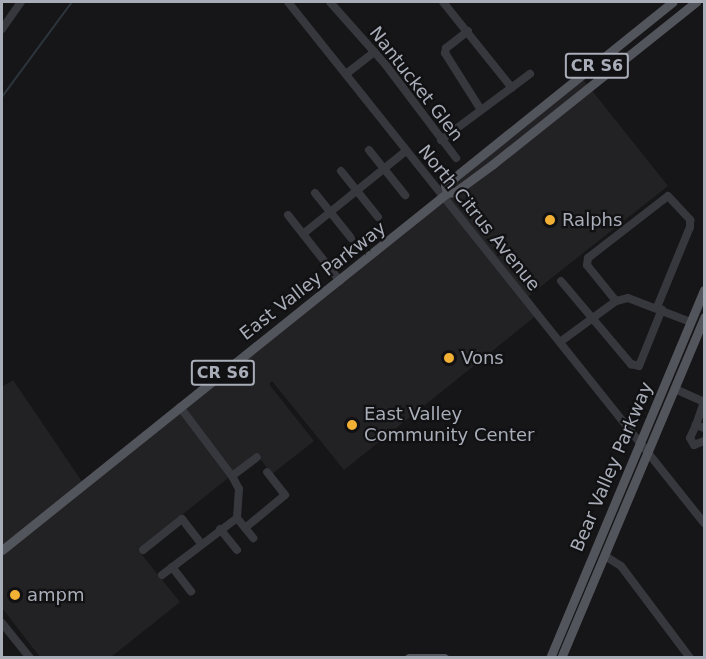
<!DOCTYPE html>
<html>
<head>
<meta charset="utf-8">
<style>
	body { margin:0 }
	#map { position:relative; width:706px; height:659px; overflow:hidden; background:#161618; font-family:"DejaVu Sans",sans-serif }
	div>[style] { position:absolute }
	.built>* { inset:0; background:#222225 }
	.stream>* { height:1.5px; margin:-0.75px; padding:0 0.75px; transform-origin:0.75px; border-radius:0.75px; background:#2c353c }
	.minor>* { height:8px; margin:-4px; padding:0 4px; transform-origin:4px; border-radius:4px; background:#37383d }
	.major>* { height:9px; margin:-4.5px; padding:0 4.5px; transform-origin:4.5px; border-radius:4.5px; background:#53555c }
	.dots>* { width:16px; height:16px; translate:-50% -50%; box-sizing:border-box; border:3px solid #111113; border-radius:50% }
	span { translate:-50% -50%; white-space:nowrap; text-align:center; line-height:1.15; -webkit-text-stroke:4.5px #111113; paint-order:stroke }
	.shield-label span { padding:2px 4px; background:#111113; border:2px solid; border-radius:4px; -webkit-text-stroke-width:0 }
	.shield-label { font-size:16px; color:#a8adb8; font-weight:700 }
	.street-label { font-size:18px; color:#a8adb8 }
	.poi-label { font-size:18px; color:#a8adb8 }
	.left { translate:0 -50%; text-align:left }
	.frame { position:absolute; inset:0; border:3px solid #a8adb8; pointer-events:none }
</style>
</head>
<body>
<div id="map">
	<div class="built">
		<div style="clip-path:polygon(582px 78px,668px 186px,525px 299px,537px 315px,344px 470px,272px 381px,269px 384px,314px 441px,272px 474px,257px 455px,138px 550px,180px 602px,111px 657px,40px 657px,2px 608px,2px 387px,13px 380px,83px 483px,444px 197px,445px 185px)"></div>
	</div>
	<div class="stream">
		<div style="left:2px;top:97px;width:118px;rotate:-53.6deg"></div>
	</div>
	<div class="minor">
		<div style="left:288px;top:2px;width:667px;rotate:51.39deg"></div>
		<div style="left:330px;top:2px;width:83px;rotate:48.4deg"></div>
		<div style="left:385px;top:64px;width:118px;rotate:52.9deg"></div>
		<div style="left:443px;top:2px;width:110px;rotate:51.3deg"></div>
		<div style="left:2px;top:29px;width:33px;rotate:-55deg"></div>
		<div style="left:468px;top:31px;width:28px;rotate:142deg"></div>
		<div style="left:446px;top:48px;width:5px;rotate:101deg"></div>
		<div style="left:445px;top:53px;width:67px;rotate:57.7deg"></div>
		<div style="left:346px;top:74px;width:36px;rotate:-38deg"></div>
		<div style="left:441px;top:140px;width:111px;rotate:-36.6deg"></div>
		<div style="left:369px;top:150px;width:58px;rotate:51.3deg"></div>
		<div style="left:341px;top:171px;width:59px;rotate:51.2deg"></div>
		<div style="left:315px;top:193px;width:58px;rotate:51.3deg"></div>
		<div style="left:288px;top:215px;width:84px;rotate:51.8deg"></div>
		<div style="left:303px;top:234px;width:132px;rotate:-38.9deg"></div>
		<div style="left:561px;top:281px;width:109px;rotate:49.9deg"></div>
		<div style="left:631px;top:364px;width:8px;rotate:14deg"></div>
		<div style="left:639px;top:366px;width:61px;rotate:-68deg"></div>
		<div style="left:616px;top:301px;width:46px;rotate:-128.9deg"></div>
		<div style="left:587px;top:265px;width:7px;rotate:-82deg"></div>
		<div style="left:588px;top:258px;width:101px;rotate:-37.8deg"></div>
		<div style="left:668px;top:196px;width:33px;rotate:47deg"></div>
		<div style="left:690px;top:220px;width:7px;rotate:90deg"></div>
		<div style="left:690px;top:227px;width:87px;rotate:112.4deg"></div>
		<div style="left:560px;top:342px;width:69px;rotate:-36.2deg"></div>
		<div style="left:616px;top:301px;width:12px;rotate:-14deg"></div>
		<div style="left:628px;top:298px;width:67px;rotate:20.9deg"></div>
		<div style="left:675px;top:389px;width:32px;rotate:24deg"></div>
		<div style="left:180px;top:407px;width:86px;rotate:53deg"></div>
		<div style="left:232px;top:476px;width:15px;rotate:62deg"></div>
		<div style="left:239px;top:489px;width:29px;rotate:94deg"></div>
		<div style="left:237px;top:518px;width:26px;rotate:51deg"></div>
		<div style="left:696px;top:425px;width:24px;rotate:-71deg"></div>
		<div style="left:704px;top:428px;width:9px;rotate:-159deg"></div>
		<div style="left:696px;top:425px;width:14px;rotate:115deg"></div>
		<div style="left:690px;top:438px;width:8px;rotate:60deg"></div>
		<div style="left:694px;top:445px;width:11px;rotate:-22deg"></div>
		<div style="left:232px;top:476px;width:31px;rotate:-37deg"></div>
		<div style="left:245px;top:528px;width:52px;rotate:-39.5deg"></div>
		<div style="left:285px;top:495px;width:29px;rotate:-128deg"></div>
		<div style="left:220px;top:529px;width:27px;rotate:51deg"></div>
		<div style="left:143px;top:550px;width:50px;rotate:-38.5deg"></div>
		<div style="left:182px;top:519px;width:31px;rotate:52deg"></div>
		<div style="left:605px;top:556px;width:19px;rotate:32deg"></div>
		<div style="left:621px;top:566px;width:115px;rotate:53.1deg"></div>
		<div style="left:172px;top:567px;width:31px;rotate:52deg"></div>
		<div style="left:162px;top:575px;width:94px;rotate:-37.2deg"></div>
		<div style="left:2px;top:623px;width:45px;rotate:51.3deg"></div>
	</div>
	<div class="major">
		<div style="left:447px;top:193px;width:8px;rotate:-104deg"></div>
		<div style="left:445px;top:185px;width:292px;rotate:-38.8deg"></div>
		<div style="left:2px;top:550px;width:571px;rotate:-38.74deg"></div>
		<div style="left:447px;top:193px;width:8px;rotate:-7deg"></div>
		<div style="left:455px;top:192px;width:47px;rotate:-36.4deg"></div>
		<div style="left:493px;top:164px;width:260px;rotate:-38.6deg"></div>
		<div style="left:409px;top:658px;width:35px"></div>
		<div style="left:550px;top:658px;width:399px;rotate:-67.3deg"></div>
		<div style="left:561px;top:658px;width:370px;rotate:-67.2deg"></div>
	</div>
	<div class="dots">
		<div style="left:550px;top:220px;background:#f2b134"></div>
		<div style="left:449px;top:358px;background:#f2b134"></div>
		<div style="left:352px;top:425px;background:#f2b134"></div>
		<div style="left:15px;top:595px;background:#f2b134"></div>
	</div>
	<div class="shield-label">
		<span style="left:597px;top:66px">CR S6</span>
		<span style="left:223px;top:373px">CR S6</span>
	</div>
	<div class="street-label">
		<span style="left:416px;top:84px;rotate:52deg">Nantucket Glen</span>
		<span style="left:479px;top:218px;rotate:51deg">North Citrus Avenue</span>
		<span style="left:313px;top:281px;rotate:-38deg">East Valley Parkway</span>
		<span style="left:612px;top:467px;rotate:-67deg">Bear Valley Parkway</span>
	</div>
	<div class="poi-label">
		<span class="left" style="left:562px;top:220px">Ralphs</span>
		<span class="left" style="left:461px;top:358px">Vons</span>
		<span class="left" style="left:364px;top:425px">East Valley<br>Community Center</span>
		<span class="left" style="left:27px;top:595px">ampm</span>
	</div>
	<div class="frame"></div>
</div>
</body>
</html>
